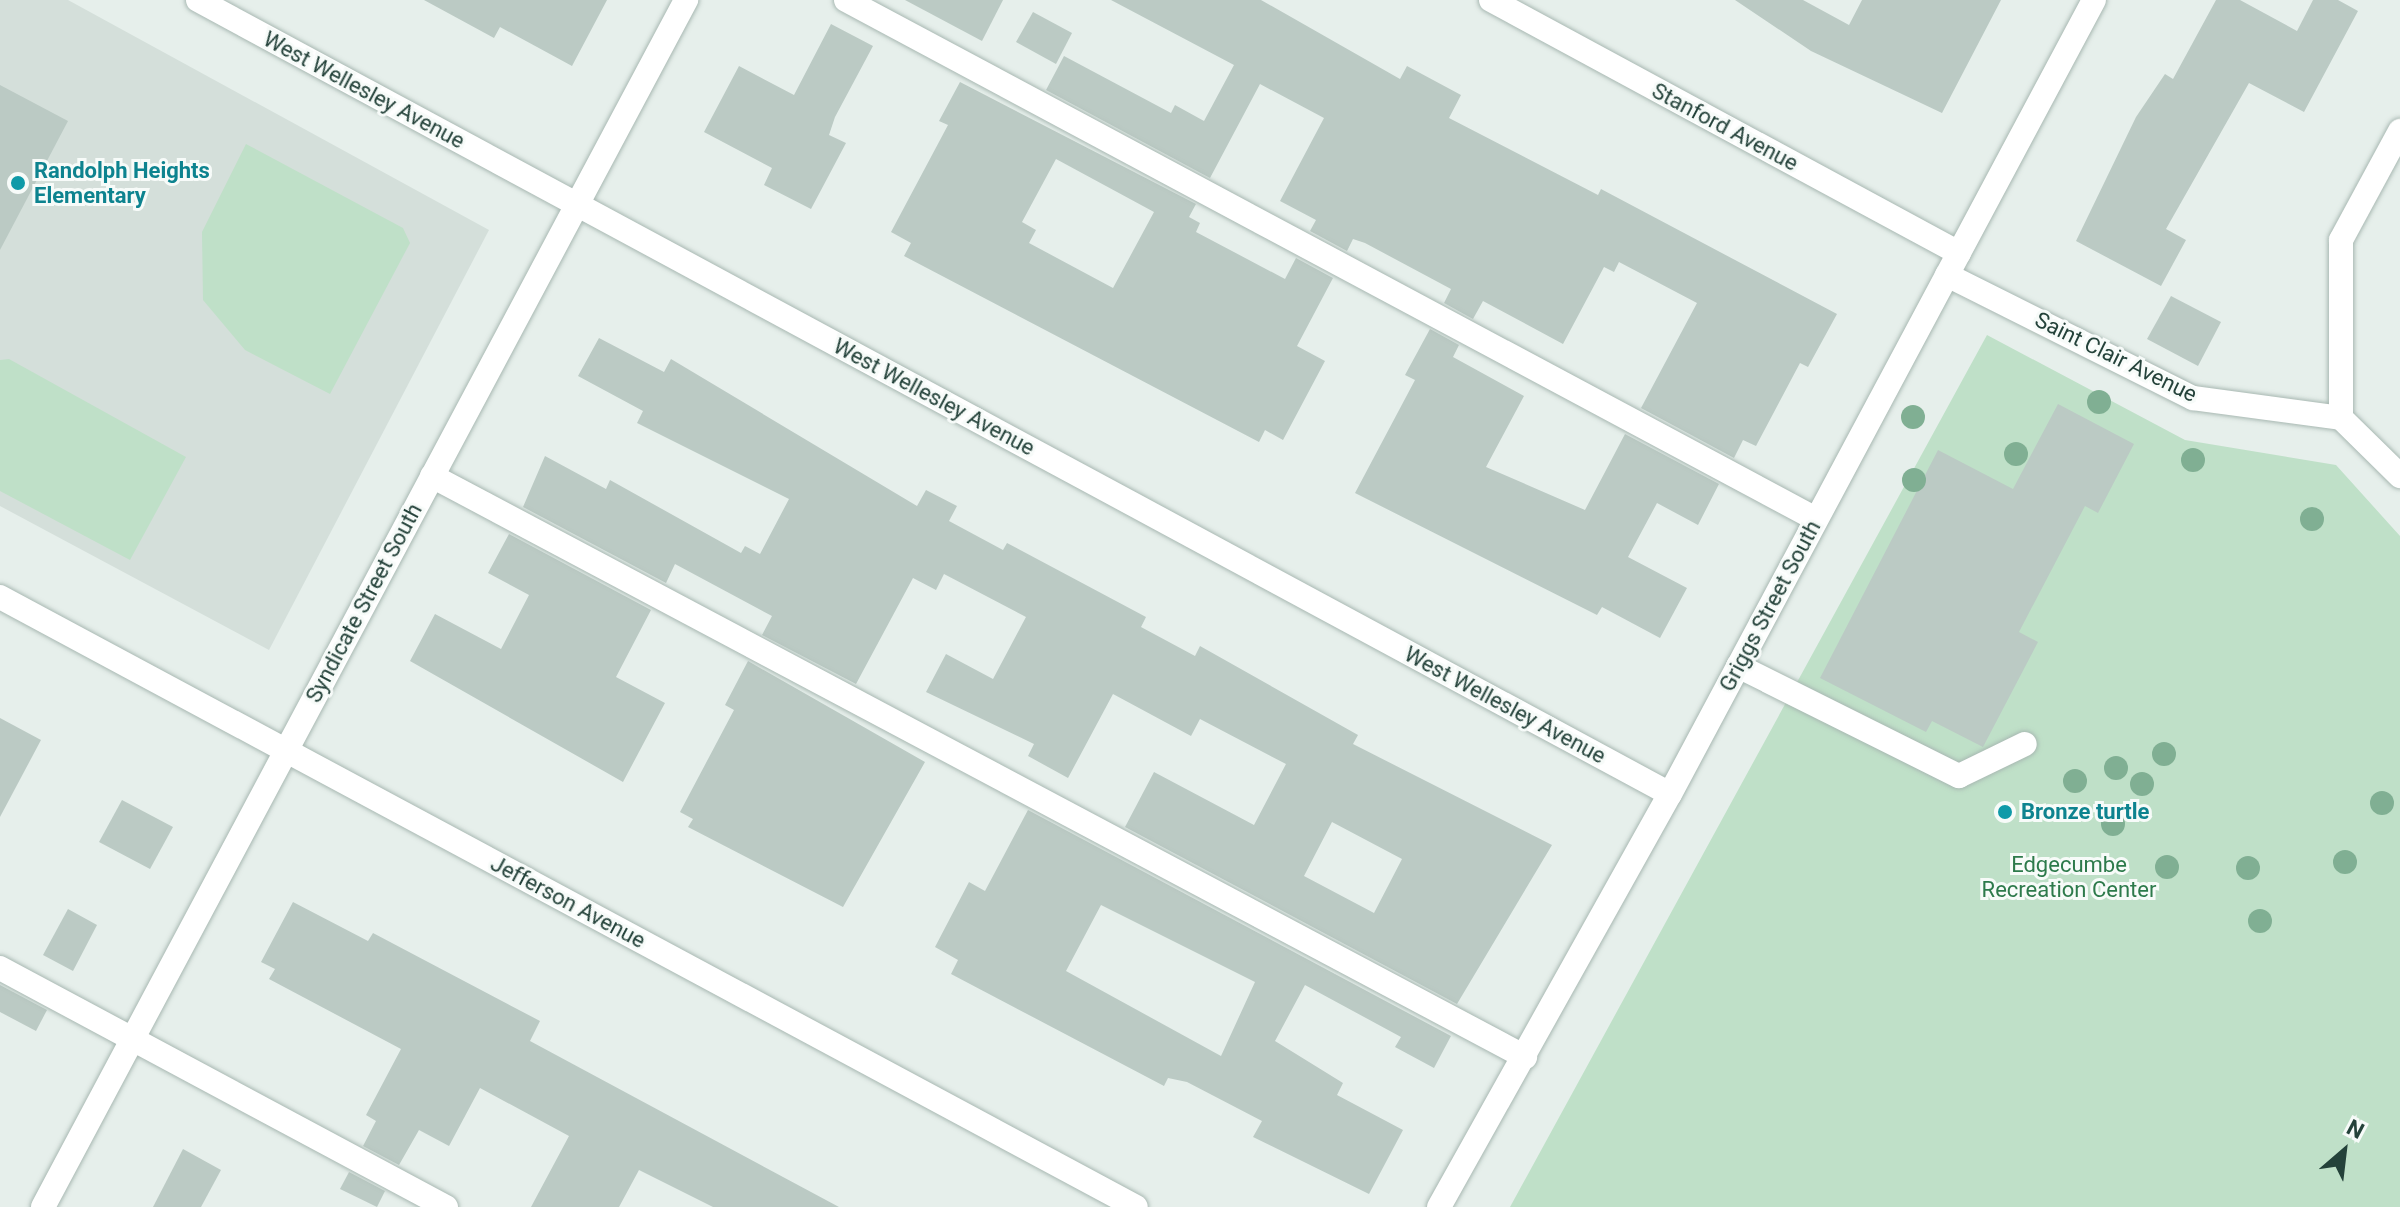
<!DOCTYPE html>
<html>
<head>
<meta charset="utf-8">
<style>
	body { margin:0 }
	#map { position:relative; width:2400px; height:1207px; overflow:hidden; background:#e6efeb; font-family:Roboto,sans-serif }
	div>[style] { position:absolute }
	.built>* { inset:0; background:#d4dfda }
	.green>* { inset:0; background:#bfe0c8 }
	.building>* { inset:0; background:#bbcac4 }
	.roads { filter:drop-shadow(0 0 2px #a8b8b2) drop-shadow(0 0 2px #a8b8b2) }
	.minor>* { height:24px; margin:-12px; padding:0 12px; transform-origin:12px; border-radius:12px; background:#fff }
	.trees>* { width:24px; height:24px; margin:-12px; border-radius:50%; background:#80af93 }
	.dots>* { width:22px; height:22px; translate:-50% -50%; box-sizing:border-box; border:4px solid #f7fbf9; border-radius:50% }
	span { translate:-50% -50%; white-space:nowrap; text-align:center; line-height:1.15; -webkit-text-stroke:6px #f7fbf9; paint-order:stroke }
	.street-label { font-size:22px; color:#24423a }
	.culture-label { font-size:22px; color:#0d838f; font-weight:700 }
	.left { translate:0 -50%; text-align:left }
	.park-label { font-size:22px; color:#2d7a4b }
	.north { position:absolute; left:2304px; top:1111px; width:80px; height:80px; -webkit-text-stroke:6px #f7fbf9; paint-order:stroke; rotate:28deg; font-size:22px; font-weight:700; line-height:32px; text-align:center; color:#24423a }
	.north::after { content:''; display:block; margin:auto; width:28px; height:36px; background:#24423a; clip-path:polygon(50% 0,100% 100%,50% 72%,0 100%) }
</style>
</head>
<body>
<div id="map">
	<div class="built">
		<div style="clip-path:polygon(0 0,68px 0,489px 230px,269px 650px,0 506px)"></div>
	</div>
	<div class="green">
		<div style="clip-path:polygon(246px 144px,403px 228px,410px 243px,330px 394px,245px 350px,203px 300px,202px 232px)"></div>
		<div style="clip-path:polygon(1987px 335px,2185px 440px,2336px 465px,2400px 536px,2400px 1207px,1510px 1207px)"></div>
		<div style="clip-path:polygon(9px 359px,186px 457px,130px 560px,0 491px,0 360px)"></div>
	</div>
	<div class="building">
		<div style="clip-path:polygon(424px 0,607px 0,572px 66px,500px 27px,494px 38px)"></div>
		<div style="clip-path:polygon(905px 0,1003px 0,982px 41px)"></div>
		<div style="clip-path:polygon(1111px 0,1261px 0,1400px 79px,1407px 66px,1461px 95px,1449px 118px,1598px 195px,1601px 189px,1837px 314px,1808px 367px,1800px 363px,1756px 446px,1743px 440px,1734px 458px,1641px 408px,1697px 303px,1619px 262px,1614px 272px,1604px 267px,1563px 344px,1483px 301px,1473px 319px,1444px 303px,1451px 289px,1365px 243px,1353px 239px,1347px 251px,1310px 231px,1316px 220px,1280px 201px,1324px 118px,1260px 84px,1210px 178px,1046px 90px,1064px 56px,1171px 113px,1175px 105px,1204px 121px,1234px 65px)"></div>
		<div style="clip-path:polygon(1735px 0,1803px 0,1849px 25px,1862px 0,2001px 0,1942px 113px,1811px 51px)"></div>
		<div style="clip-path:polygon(2216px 0,2240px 0,2297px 31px,2313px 0,2338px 0,2358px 11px,2304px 112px,2249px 83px,2166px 229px,2186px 240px,2161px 286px,2076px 241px,2136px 117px,2165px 74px,2173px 79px)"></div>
		<div style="clip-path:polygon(1033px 12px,1072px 33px,1056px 64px,1016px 42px)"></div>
		<div style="clip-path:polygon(831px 24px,873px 46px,835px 117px,829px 135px,846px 143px,811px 209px,764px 185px,772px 168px,704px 132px,739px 66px,794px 95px)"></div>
		<div style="clip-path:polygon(evenodd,960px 82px,1196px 204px,1189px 217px,1200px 223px,1196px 232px,1285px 279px,1296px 258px,1333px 278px,1297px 346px,1325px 361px,1283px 440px,1265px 430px,1259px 442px,904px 256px,911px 243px,891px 232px,948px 125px,939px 121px,960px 82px,1056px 159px,1154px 212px,1113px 288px,1029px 243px,1036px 230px,1022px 222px,1056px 159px)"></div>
		<div style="clip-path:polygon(0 85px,68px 121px,0 250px)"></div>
		<div style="clip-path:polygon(2171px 296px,2221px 322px,2198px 366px,2147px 339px)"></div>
		<div style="clip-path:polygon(1430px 329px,1459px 345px,1453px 357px,1524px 396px,1486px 467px,1585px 510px,1625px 434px,1719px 484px,1698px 525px,1657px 503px,1628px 557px,1687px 588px,1660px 638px,1602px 607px,1597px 615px,1355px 493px,1415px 380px,1405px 375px)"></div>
		<div style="clip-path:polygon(evenodd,599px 338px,664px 372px,671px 359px,917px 506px,926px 490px,957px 506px,949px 521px,1003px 550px,1007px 543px,1146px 617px,1141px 627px,1195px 656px,1200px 646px,1358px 735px,1353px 744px,1552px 845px,1457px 1004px,1125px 827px,1154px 772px,1254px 825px,1286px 764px,1200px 719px,1191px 736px,1113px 694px,1068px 778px,1028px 756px,1034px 744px,926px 692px,946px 654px,993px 679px,1026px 617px,944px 574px,936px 590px,913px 578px,856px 684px,762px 635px,772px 616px,675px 564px,666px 583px,523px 507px,545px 456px,606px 489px,610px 480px,741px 553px,745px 546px,760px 554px,789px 499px,637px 423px,643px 411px,578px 376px,599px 338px,1332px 822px,1402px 859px,1374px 913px,1304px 876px,1332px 822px)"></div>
		<div style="clip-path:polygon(2058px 404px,2134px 444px,2098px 513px,2085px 506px,2019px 632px,2038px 642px,1983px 747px,1932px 721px,1926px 732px,1820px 678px,1938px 450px,2013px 489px)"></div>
		<div style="clip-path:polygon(509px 534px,651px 610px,616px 677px,665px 703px,623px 782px,410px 661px,435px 614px,501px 649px,529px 595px,488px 573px)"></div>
		<div style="clip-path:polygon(748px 661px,925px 762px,843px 907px,688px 827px,693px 819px,680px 812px,734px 710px,725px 705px)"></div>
		<div style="clip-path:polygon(0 718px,41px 740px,0 817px)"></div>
		<div style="clip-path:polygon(122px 800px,173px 827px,150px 869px,99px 842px)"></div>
		<div style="clip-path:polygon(evenodd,1028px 810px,1451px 1036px,1434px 1068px,1395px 1047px,1401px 1037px,1305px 985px,1275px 1041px,1343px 1083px,1337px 1095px,1403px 1130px,1369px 1194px,1253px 1137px,1262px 1121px,1187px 1082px,1168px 1078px,1164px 1086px,951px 974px,958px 960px,935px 947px,969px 882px,985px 891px,1028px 810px,1101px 905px,1255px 982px,1221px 1056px,1066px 971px,1101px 905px)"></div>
		<div style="clip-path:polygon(293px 902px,368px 941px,373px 933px,540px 1021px,530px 1041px,839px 1207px,713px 1207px,639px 1170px,619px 1207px,531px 1207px,569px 1136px,480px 1088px,449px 1146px,419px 1130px,399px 1165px,363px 1146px,376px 1121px,366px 1115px,401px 1049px,269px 979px,275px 969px,261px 962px)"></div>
		<div style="clip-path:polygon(68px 909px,97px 925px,73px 971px,43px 955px)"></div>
		<div style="clip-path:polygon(0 985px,47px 1010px,36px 1031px,0 1012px)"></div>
		<div style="clip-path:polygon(183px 1149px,221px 1170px,201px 1207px,153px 1207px)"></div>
		<div style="clip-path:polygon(349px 1172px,385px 1191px,377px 1207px,340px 1189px)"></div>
	</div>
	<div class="roads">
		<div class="minor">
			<div style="left:198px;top:0;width:1672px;rotate:28.34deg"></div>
			<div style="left:846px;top:0;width:1100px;rotate:28.15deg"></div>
			<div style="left:1491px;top:0;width:532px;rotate:28.4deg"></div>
			<div style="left:1947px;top:275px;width:275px;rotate:26.6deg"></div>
			<div style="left:2193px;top:398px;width:149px;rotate:7.7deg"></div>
			<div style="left:2341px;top:418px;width:83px;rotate:44.5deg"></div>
			<div style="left:2341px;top:418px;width:178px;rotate:-90deg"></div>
			<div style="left:2341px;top:240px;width:124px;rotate:-61.6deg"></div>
			<div style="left:432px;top:476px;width:1238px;rotate:27.99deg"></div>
			<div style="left:0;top:597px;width:1289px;rotate:28.23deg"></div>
			<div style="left:1738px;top:666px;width:247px;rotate:26.5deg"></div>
			<div style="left:1959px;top:776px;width:73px;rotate:-25.9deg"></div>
			<div style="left:0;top:968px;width:506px;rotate:28.19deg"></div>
			<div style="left:43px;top:1207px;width:1368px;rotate:-61.95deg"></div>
			<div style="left:1439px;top:1207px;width:473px;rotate:-60.8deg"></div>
			<div style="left:1670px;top:794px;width:900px;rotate:-61.9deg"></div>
		</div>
	</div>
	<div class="trees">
		<div style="left:2099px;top:402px"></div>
		<div style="left:1913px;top:417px"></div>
		<div style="left:2016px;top:454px"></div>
		<div style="left:2193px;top:460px"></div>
		<div style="left:1914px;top:480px"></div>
		<div style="left:2312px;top:519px"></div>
		<div style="left:2164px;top:754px"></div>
		<div style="left:2116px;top:768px"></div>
		<div style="left:2075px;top:781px"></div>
		<div style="left:2142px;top:784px"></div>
		<div style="left:2382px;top:803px"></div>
		<div style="left:2113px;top:824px"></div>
		<div style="left:2345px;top:862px"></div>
		<div style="left:2167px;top:867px"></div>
		<div style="left:2248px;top:868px"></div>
		<div style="left:2260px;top:921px"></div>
	</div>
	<div class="dots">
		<div style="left:18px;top:183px;background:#0f9aa8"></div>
		<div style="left:2005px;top:812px;background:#0f9aa8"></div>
	</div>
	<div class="street-label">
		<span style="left:364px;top:90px;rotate:28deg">West Wellesley Avenue</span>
		<span style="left:1725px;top:127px;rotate:28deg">Stanford Avenue</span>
		<span style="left:2116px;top:357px;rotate:26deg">Saint Clair Avenue</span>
		<span style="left:934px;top:397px;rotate:28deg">West Wellesley Avenue</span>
		<span style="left:364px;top:603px;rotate:-62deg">Syndicate Street South</span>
		<span style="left:1770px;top:606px;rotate:-62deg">Griggs Street South</span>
		<span style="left:1505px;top:705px;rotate:28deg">West Wellesley Avenue</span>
		<span style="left:568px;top:902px;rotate:28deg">Jefferson Avenue</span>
	</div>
	<div class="culture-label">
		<span class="left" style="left:34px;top:183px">Randolph Heights<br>Elementary</span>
		<span class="left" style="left:2021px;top:812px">Bronze turtle</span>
	</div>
	<div class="park-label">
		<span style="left:2069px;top:877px">Edgecumbe<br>Recreation Center</span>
	</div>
	<div class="north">N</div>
</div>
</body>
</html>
